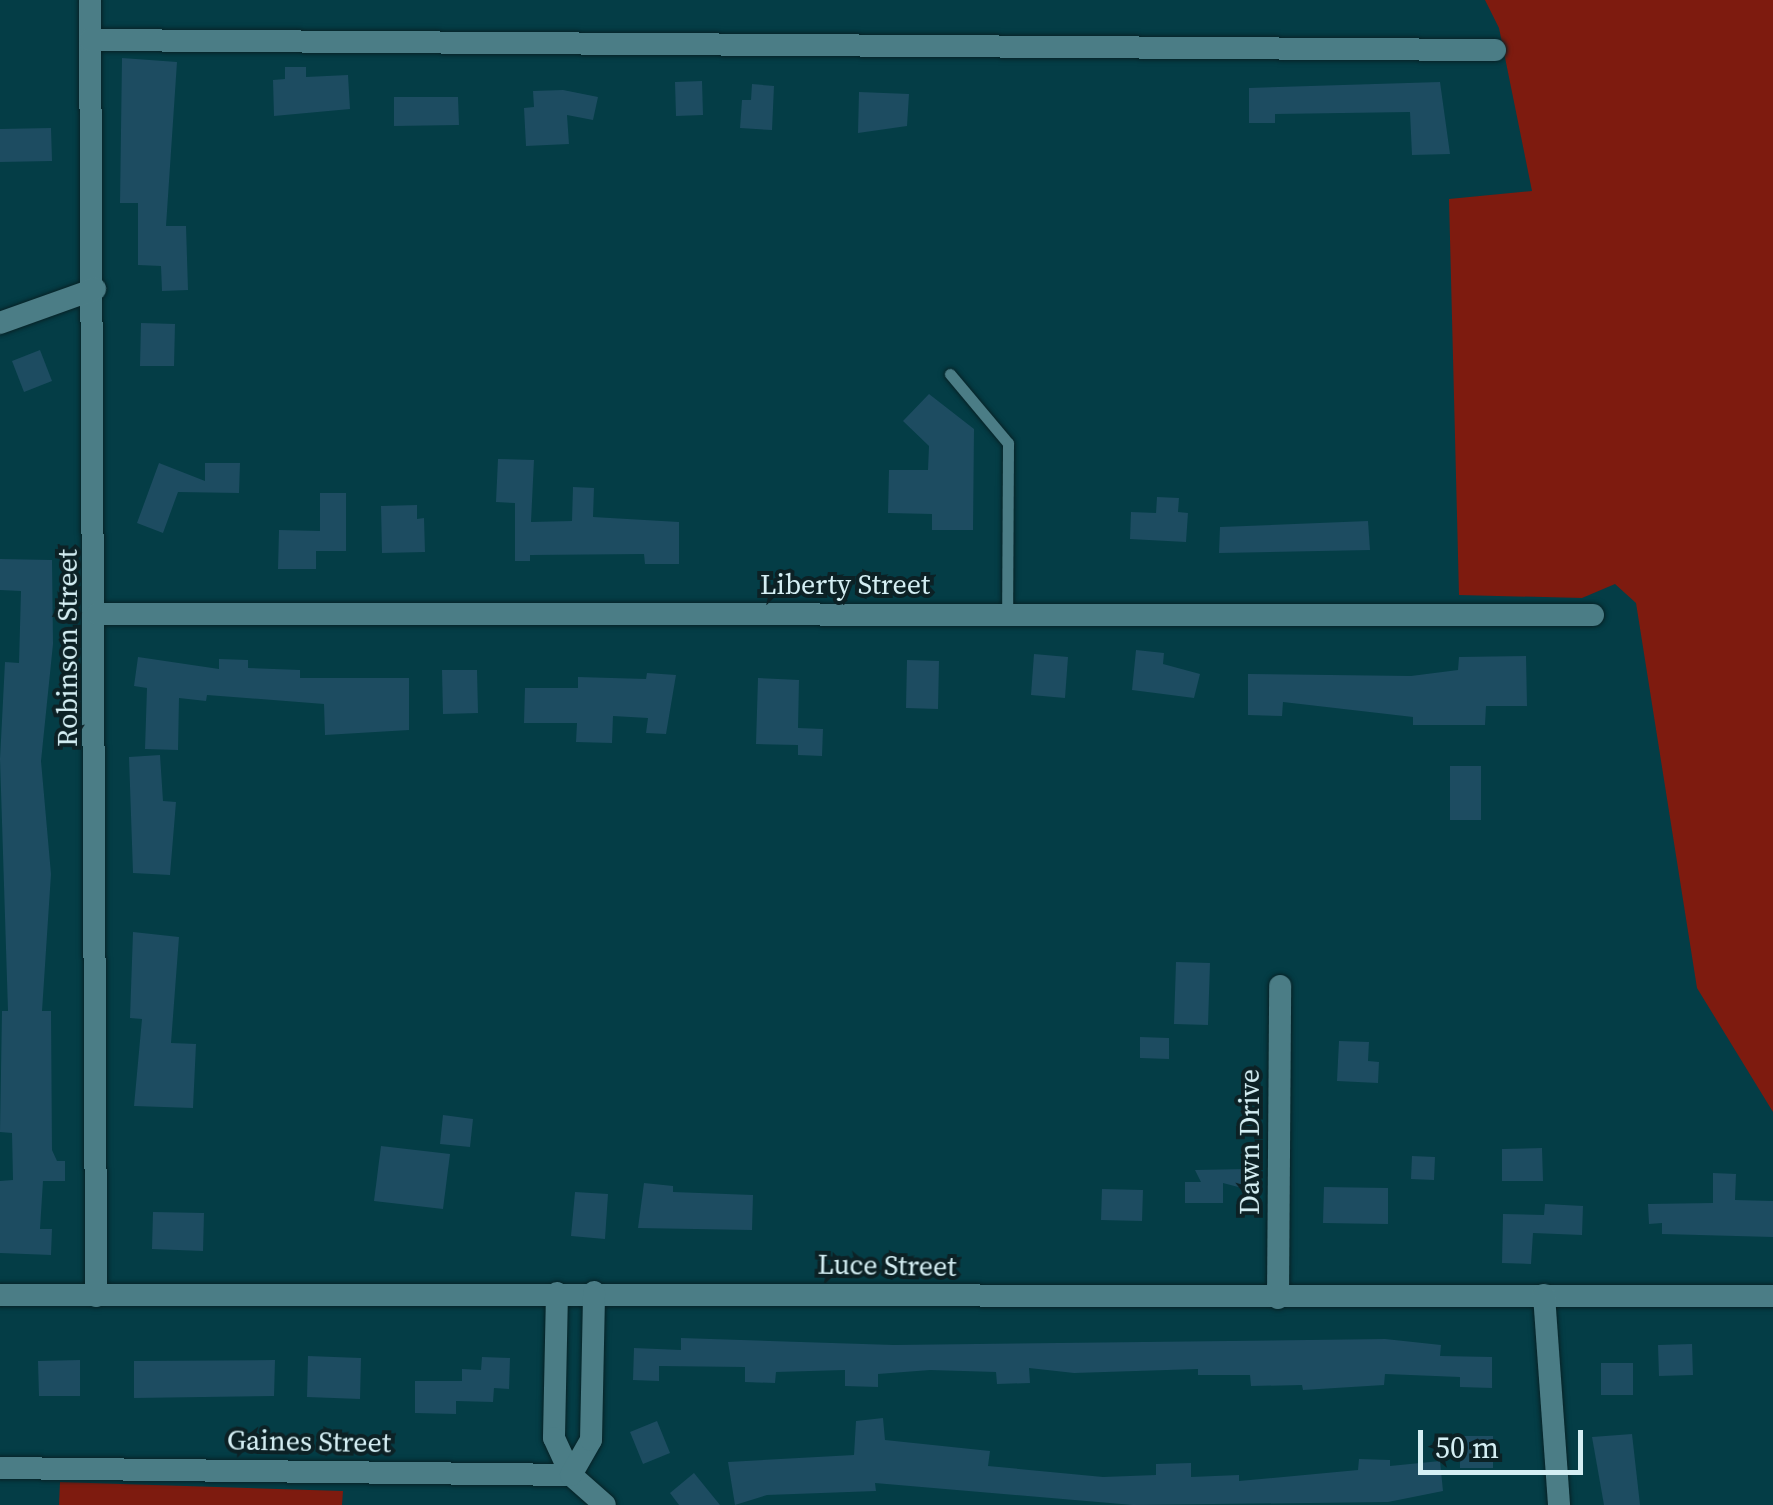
<!DOCTYPE html>
<html>
<head>
<meta charset="utf-8">
<style>
	body { margin:0 }
	#map { position:relative; width:1773px; height:1505px; overflow:hidden; background:#043d46; font-family:"Source Serif 4",serif }
	div>[style] { position:absolute }
	.green>* { inset:0; background:#7e1b0f }
	.building>* { inset:0; background:#1d4c61 }
	.roads { filter:drop-shadow(0 0 2px #072226) drop-shadow(0 0 2px #072226) }
	.lane>* { height:11px; margin:-5.5px; padding:0 5.5px; transform-origin:5.5px; border-radius:5.5px; background:#4b7d86 }
	.street>* { height:22px; margin:-11px; padding:0 11px; transform-origin:11px; border-radius:11px; background:#4b7d86 }
	span { translate:-50% -50%; white-space:nowrap; text-align:center; line-height:1.15; -webkit-text-stroke:8px #0c2125; paint-order:stroke }
	.street-label { font-size:28px; color:#d4eef3 }
	.scale { position:absolute; left:1418px; top:1430px; width:165px; height:45px; box-sizing:border-box; border:5px solid #d4eef3; border-top:0; padding-left:12px; font-size:30px; line-height:35px; white-space:nowrap; color:#d4eef3; -webkit-text-stroke:8px #0c2125; paint-order:stroke }
</style>
</head>
<body>
<div id="map">
	<div class="green">
		<div style="clip-path:polygon(1485px 0,1773px 0,1773px 1112px,1697px 988px,1636px 603px,1615px 584px,1582px 598px,1459px 595px,1449px 199px,1532px 191px,1499px 28px)"></div>
		<div style="clip-path:polygon(60px 1482px,343px 1491px,342px 1505px,59px 1505px)"></div>
	</div>
	<div class="building">
		<div style="clip-path:polygon(122px 58px,177px 62px,166px 226px,186px 226px,188px 290px,162px 291px,161px 266px,138px 265px,138px 203px,120px 203px)"></div>
		<div style="clip-path:polygon(285px 67px,306px 67px,306px 77px,348px 75px,350px 109px,274px 116px,273px 80px,285px 79px)"></div>
		<div style="clip-path:polygon(702px 81px,703px 115px,676px 116px,675px 82px)"></div>
		<div style="clip-path:polygon(1440px 82px,1450px 154px,1412px 155px,1410px 112px,1275px 114px,1275px 123px,1249px 123px,1249px 88px)"></div>
		<div style="clip-path:polygon(752px 84px,774px 86px,772px 130px,740px 128px,742px 100px,751px 100px)"></div>
		<div style="clip-path:polygon(563px 90px,598px 97px,593px 120px,567px 115px,569px 144px,526px 146px,524px 108px,534px 107px,533px 91px)"></div>
		<div style="clip-path:polygon(859px 92px,909px 94px,907px 126px,858px 133px)"></div>
		<div style="clip-path:polygon(394px 97px,458px 97px,459px 125px,394px 126px)"></div>
		<div style="clip-path:polygon(51px 128px,52px 161px,0 162px,0 129px)"></div>
		<div style="clip-path:polygon(141px 323px,175px 324px,174px 366px,140px 366px)"></div>
		<div style="clip-path:polygon(40px 350px,52px 381px,24px 392px,12px 361px)"></div>
		<div style="clip-path:polygon(929px 394px,974px 429px,973px 530px,932px 530px,932px 514px,888px 513px,889px 470px,928px 470px,929px 446px,903px 421px)"></div>
		<div style="clip-path:polygon(498px 459px,534px 460px,531px 522px,572px 521px,573px 487px,594px 488px,593px 517px,679px 522px,679px 564px,645px 564px,644px 554px,530px 555px,530px 561px,515px 561px,515px 503px,496px 502px)"></div>
		<div style="clip-path:polygon(159px 463px,205px 481px,205px 463px,240px 463px,239px 493px,178px 492px,163px 533px,137px 523px)"></div>
		<div style="clip-path:polygon(320px 493px,346px 493px,346px 551px,316px 551px,316px 569px,278px 569px,279px 530px,320px 531px)"></div>
		<div style="clip-path:polygon(1157px 497px,1179px 498px,1178px 512px,1188px 513px,1186px 542px,1130px 539px,1131px 512px,1156px 513px)"></div>
		<div style="clip-path:polygon(417px 505px,417px 519px,424px 518px,425px 552px,382px 553px,381px 506px)"></div>
		<div style="clip-path:polygon(1368px 521px,1370px 550px,1219px 553px,1220px 527px)"></div>
		<div style="clip-path:polygon(0 559px,52px 560px,53px 644px,41px 761px,51px 874px,42px 1011px,51px 1011px,52px 1150px,57px 1161px,65px 1161px,65px 1181px,43px 1181px,40px 1229px,52px 1229px,51px 1255px,0 1253px,0 1181px,13px 1180px,12px 1133px,0 1132px,2px 1011px,8px 1011px,0 759px,5px 662px,19px 663px,21px 591px,0 590px)"></div>
		<div style="clip-path:polygon(1136px 650px,1164px 653px,1163px 664px,1200px 674px,1194px 698px,1132px 690px)"></div>
		<div style="clip-path:polygon(1034px 654px,1068px 657px,1065px 698px,1031px 695px)"></div>
		<div style="clip-path:polygon(1526px 656px,1527px 706px,1486px 706px,1485px 725px,1413px 725px,1413px 717px,1283px 702px,1282px 716px,1248px 715px,1248px 674px,1411px 676px,1458px 670px,1459px 657px)"></div>
		<div style="clip-path:polygon(138px 657px,219px 669px,219px 659px,248px 660px,248px 668px,300px 670px,300px 678px,409px 678px,409px 730px,325px 735px,324px 704px,207px 695px,206px 701px,179px 698px,178px 750px,145px 749px,147px 688px,134px 686px)"></div>
		<div style="clip-path:polygon(907px 660px,939px 661px,938px 709px,906px 708px)"></div>
		<div style="clip-path:polygon(442px 670px,477px 670px,478px 713px,443px 714px)"></div>
		<div style="clip-path:polygon(647px 673px,676px 675px,666px 734px,646px 733px,648px 718px,613px 716px,612px 743px,576px 742px,577px 723px,524px 723px,525px 688px,578px 688px,578px 677px,646px 679px)"></div>
		<div style="clip-path:polygon(758px 678px,799px 680px,798px 728px,823px 729px,822px 756px,798px 755px,798px 745px,756px 744px)"></div>
		<div style="clip-path:polygon(160px 755px,163px 801px,176px 802px,170px 875px,133px 873px,129px 757px)"></div>
		<div style="clip-path:polygon(1450px 766px,1481px 766px,1481px 820px,1450px 820px)"></div>
		<div style="clip-path:polygon(133px 932px,179px 937px,171px 1043px,196px 1044px,193px 1108px,134px 1106px,142px 1019px,130px 1018px)"></div>
		<div style="clip-path:polygon(1176px 962px,1210px 963px,1208px 1025px,1174px 1024px)"></div>
		<div style="clip-path:polygon(1140px 1037px,1169px 1038px,1169px 1059px,1140px 1058px)"></div>
		<div style="clip-path:polygon(1339px 1041px,1369px 1042px,1368px 1061px,1379px 1062px,1378px 1083px,1337px 1081px)"></div>
		<div style="clip-path:polygon(443px 1115px,473px 1119px,470px 1147px,440px 1144px)"></div>
		<div style="clip-path:polygon(381px 1146px,450px 1154px,443px 1209px,374px 1201px)"></div>
		<div style="clip-path:polygon(1542px 1148px,1543px 1181px,1502px 1181px,1502px 1149px)"></div>
		<div style="clip-path:polygon(1412px 1156px,1435px 1157px,1434px 1180px,1411px 1179px)"></div>
		<div style="clip-path:polygon(1248px 1169px,1242px 1188px,1223px 1183px,1223px 1203px,1185px 1203px,1185px 1182px,1201px 1182px,1195px 1170px)"></div>
		<div style="clip-path:polygon(1713px 1173px,1736px 1174px,1735px 1200px,1773px 1201px,1773px 1237px,1662px 1234px,1662px 1223px,1649px 1224px,1648px 1204px,1713px 1203px)"></div>
		<div style="clip-path:polygon(644px 1183px,673px 1186px,673px 1192px,753px 1195px,752px 1230px,638px 1228px)"></div>
		<div style="clip-path:polygon(1324px 1187px,1388px 1188px,1388px 1224px,1323px 1223px)"></div>
		<div style="clip-path:polygon(1102px 1189px,1143px 1190px,1142px 1221px,1101px 1220px)"></div>
		<div style="clip-path:polygon(575px 1192px,608px 1194px,605px 1239px,571px 1236px)"></div>
		<div style="clip-path:polygon(1545px 1204px,1583px 1206px,1582px 1235px,1533px 1233px,1531px 1264px,1502px 1263px,1503px 1214px,1544px 1215px)"></div>
		<div style="clip-path:polygon(153px 1212px,204px 1213px,203px 1251px,152px 1249px)"></div>
		<div style="clip-path:polygon(681px 1338px,894px 1345px,1385px 1339px,1441px 1345px,1440px 1356px,1492px 1357px,1492px 1388px,1460px 1387px,1460px 1377px,1385px 1374px,1384px 1385px,1303px 1390px,1302px 1385px,1251px 1386px,1250px 1375px,1198px 1375px,1198px 1369px,1074px 1373px,1029px 1368px,1030px 1383px,997px 1384px,996px 1372px,930px 1370px,878px 1374px,878px 1387px,845px 1386px,845px 1370px,776px 1372px,775px 1383px,745px 1382px,745px 1367px,659px 1366px,659px 1381px,633px 1380px,634px 1348px,681px 1350px)"></div>
		<div style="clip-path:polygon(1692px 1344px,1693px 1375px,1659px 1376px,1658px 1345px)"></div>
		<div style="clip-path:polygon(308px 1356px,361px 1358px,360px 1399px,307px 1397px)"></div>
		<div style="clip-path:polygon(482px 1357px,510px 1358px,509px 1389px,494px 1388px,493px 1402px,456px 1401px,456px 1414px,415px 1413px,415px 1381px,462px 1381px,462px 1369px,481px 1370px)"></div>
		<div style="clip-path:polygon(80px 1360px,80px 1396px,39px 1396px,38px 1361px)"></div>
		<div style="clip-path:polygon(275px 1360px,274px 1396px,134px 1398px,134px 1361px)"></div>
		<div style="clip-path:polygon(1601px 1363px,1633px 1363px,1633px 1395px,1601px 1395px)"></div>
		<div style="clip-path:polygon(883px 1418px,885px 1440px,990px 1451px,988px 1466px,1103px 1477px,1156px 1475px,1156px 1464px,1191px 1463px,1191px 1477px,1239px 1475px,1239px 1481px,1358px 1470px,1359px 1459px,1390px 1460px,1390px 1466px,1440px 1461px,1443px 1491px,1388px 1502px,1133px 1505px,875px 1483px,876px 1491px,767px 1495px,735px 1505px,728px 1462px,854px 1455px,856px 1421px)"></div>
		<div style="clip-path:polygon(657px 1421px,670px 1453px,643px 1464px,630px 1432px)"></div>
		<div style="clip-path:polygon(1632px 1434px,1640px 1505px,1604px 1505px,1592px 1437px)"></div>
		<div style="clip-path:polygon(1460px 1436px,1493px 1436px,1493px 1468px,1460px 1468px)"></div>
		<div style="clip-path:polygon(694px 1473px,720px 1505px,679px 1505px,670px 1493px)"></div>
	</div>
	<div class="roads">
		<div class="lane">
			<div style="left:950px;top:374px;width:90px;rotate:50deg"></div>
			<div style="left:1008px;top:443px;width:171px;rotate:90.3deg"></div>
		</div>
		<div class="street">
			<div style="left:90px;top:0;width:1296px;rotate:89.73deg"></div>
			<div style="left:90px;top:40px;width:1405px;rotate:0.41deg"></div>
			<div style="left:0;top:323px;width:101px;rotate:-19.7deg"></div>
			<div style="left:98px;top:614px;width:1495px;rotate:0.04deg"></div>
			<div style="left:557px;top:1293px;width:145px;rotate:91.2deg"></div>
			<div style="left:554px;top:1438px;width:41px;rotate:65.3deg"></div>
			<div style="left:0;top:1295px;width:1773px;rotate:0.03deg"></div>
			<div style="left:1544px;top:1295px;width:211px;rotate:85.9deg"></div>
			<div style="left:1278px;top:1298px;width:312px;rotate:-89.6deg"></div>
			<div style="left:0;top:1468px;width:571px;rotate:0.7deg"></div>
			<div style="left:571px;top:1475px;width:45px;rotate:41.4deg"></div>
			<div style="left:571px;top:1475px;width:40px;rotate:-60.3deg"></div>
			<div style="left:591px;top:1440px;width:148px;rotate:-88.8deg"></div>
		</div>
	</div>
	<div class="street-label">
		<span style="left:845px;top:584px">Liberty Street</span>
		<span style="left:67px;top:648px;rotate:-90deg">Robinson Street</span>
		<span style="left:1249px;top:1142px;rotate:-90deg">Dawn Drive</span>
		<span style="left:887px;top:1265px;rotate:1deg">Luce Street</span>
		<span style="left:309px;top:1441px;rotate:1deg">Gaines Street</span>
	</div>
	<div class="scale">50 m</div>
</div>
</body>
</html>
